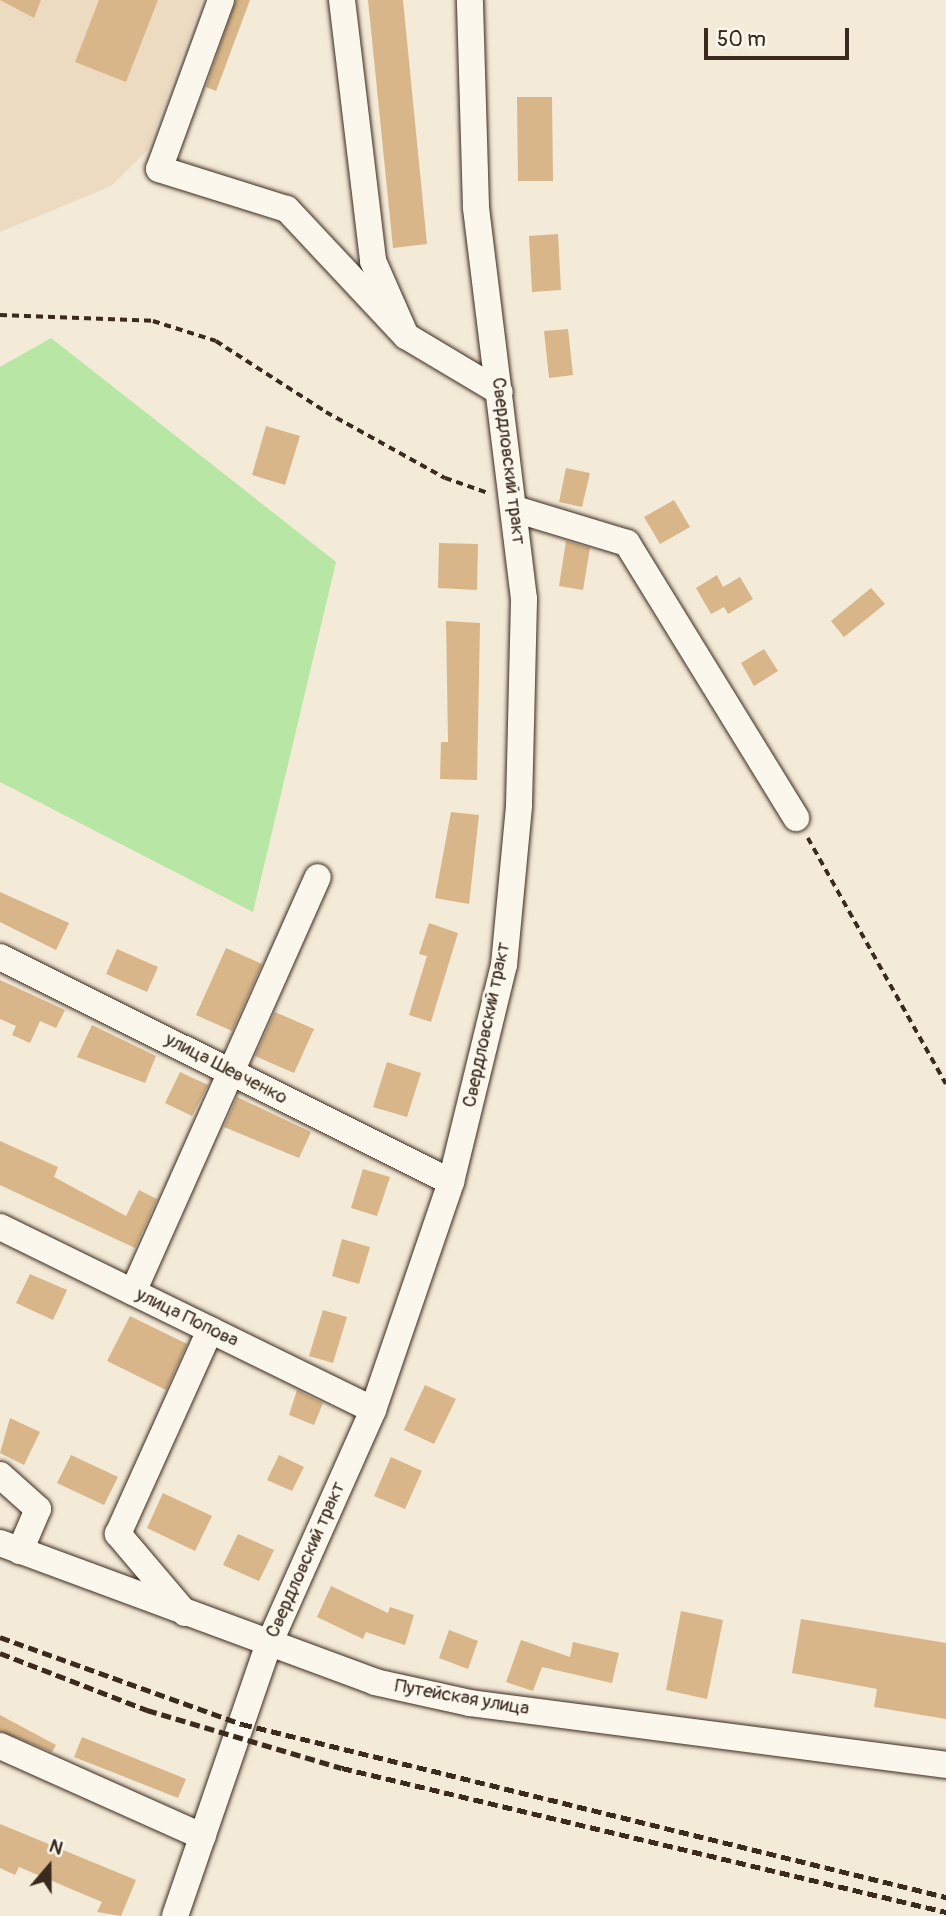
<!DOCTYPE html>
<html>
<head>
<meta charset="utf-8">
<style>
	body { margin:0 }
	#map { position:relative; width:946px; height:1916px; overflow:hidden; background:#f4ead8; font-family:Pangolin,sans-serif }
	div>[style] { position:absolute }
	.built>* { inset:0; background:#ecdac1 }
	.green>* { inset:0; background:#b8e6a5 }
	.building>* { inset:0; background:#d8b68a }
	.path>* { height:3.5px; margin-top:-1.75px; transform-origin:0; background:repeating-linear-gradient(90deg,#3b2a1e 0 7px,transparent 0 12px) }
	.roads { filter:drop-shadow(0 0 2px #3b2a1e) drop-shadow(0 0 2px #3b2a1e) }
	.minor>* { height:26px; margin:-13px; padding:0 13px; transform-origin:13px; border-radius:13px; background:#fbf7ec }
	.rail>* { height:5px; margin-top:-2.5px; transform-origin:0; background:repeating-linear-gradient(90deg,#3b2a1e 0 10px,transparent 0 15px) }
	span { translate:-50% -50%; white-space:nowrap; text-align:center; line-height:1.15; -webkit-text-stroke:5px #fbf7ec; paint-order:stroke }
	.street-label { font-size:19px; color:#3b2a1e }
	.north { position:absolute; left:14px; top:1832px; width:70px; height:70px; -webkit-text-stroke:5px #fbf7ec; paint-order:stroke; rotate:20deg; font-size:19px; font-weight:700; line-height:28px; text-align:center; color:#3b2a1e }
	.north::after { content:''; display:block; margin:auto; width:24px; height:32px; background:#3b2a1e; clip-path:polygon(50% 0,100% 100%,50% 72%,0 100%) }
	.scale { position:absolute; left:704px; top:28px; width:145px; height:32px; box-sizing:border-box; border:4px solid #3b2a1e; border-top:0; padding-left:9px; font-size:21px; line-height:24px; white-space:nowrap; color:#3b2a1e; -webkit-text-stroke:5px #fbf7ec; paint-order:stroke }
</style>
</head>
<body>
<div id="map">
	<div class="built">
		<div style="clip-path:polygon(0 0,202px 0,147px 151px,111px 186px,0 232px)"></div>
	</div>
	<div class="green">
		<div style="clip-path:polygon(51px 338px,336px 562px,253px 912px,0 782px,0 367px)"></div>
	</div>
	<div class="building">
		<div style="clip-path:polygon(0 0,41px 0,34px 18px)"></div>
		<div style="clip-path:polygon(99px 0,158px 0,126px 82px,75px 62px)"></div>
		<div style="clip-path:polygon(236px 0,250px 0,216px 91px,206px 87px)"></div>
		<div style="clip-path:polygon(368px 0,403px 0,427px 244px,393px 248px)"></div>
		<div style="clip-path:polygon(517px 97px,552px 97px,553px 181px,518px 181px)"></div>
		<div style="clip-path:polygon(558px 234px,561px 290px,532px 292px,529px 236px)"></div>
		<div style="clip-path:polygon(568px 329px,573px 375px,549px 378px,544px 331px)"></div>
		<div style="clip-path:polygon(266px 426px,300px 436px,285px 485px,252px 475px)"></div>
		<div style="clip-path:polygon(566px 468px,590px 473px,582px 507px,559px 502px)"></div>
		<div style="clip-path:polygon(674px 500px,690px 527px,660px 544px,644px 517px)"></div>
		<div style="clip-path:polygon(566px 541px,590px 548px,583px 590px,559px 586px)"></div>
		<div style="clip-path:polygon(439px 543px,478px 544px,477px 590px,438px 588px)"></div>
		<div style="clip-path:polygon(717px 575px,723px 587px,740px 577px,753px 599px,728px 614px,724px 607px,711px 614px,696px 588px)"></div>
		<div style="clip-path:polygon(871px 588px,885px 604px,844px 637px,831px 621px)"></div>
		<div style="clip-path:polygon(446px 621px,480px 623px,477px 780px,440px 779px,441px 742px,448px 742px)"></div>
		<div style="clip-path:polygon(764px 649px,778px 671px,754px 686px,741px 663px)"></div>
		<div style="clip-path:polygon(451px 812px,479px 815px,469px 904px,435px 898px)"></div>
		<div style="clip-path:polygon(0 892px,69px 923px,56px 950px,0 922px)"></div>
		<div style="clip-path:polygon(429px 923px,458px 933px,431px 1022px,409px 1015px,427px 956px,419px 954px)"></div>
		<div style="clip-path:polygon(226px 948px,262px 964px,232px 1031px,196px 1015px)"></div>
		<div style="clip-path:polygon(117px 949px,158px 967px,147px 992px,106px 974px)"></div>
		<div style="clip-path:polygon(0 980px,65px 1010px,56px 1028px,40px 1021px,30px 1043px,12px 1035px,16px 1026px,0 1019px)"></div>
		<div style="clip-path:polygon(275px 1012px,314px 1029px,294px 1073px,255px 1056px)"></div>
		<div style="clip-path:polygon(92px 1025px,156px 1056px,145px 1083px,77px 1057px)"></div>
		<div style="clip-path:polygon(387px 1062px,421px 1073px,407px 1117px,373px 1107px)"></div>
		<div style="clip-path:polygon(180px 1072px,208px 1085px,192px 1116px,165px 1103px)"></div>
		<div style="clip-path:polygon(237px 1097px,311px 1132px,299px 1158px,224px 1127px)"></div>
		<div style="clip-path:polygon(0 1141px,58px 1167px,54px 1177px,126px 1216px,139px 1190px,157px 1199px,135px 1248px,0 1185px)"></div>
		<div style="clip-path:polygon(363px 1169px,390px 1177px,377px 1216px,351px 1208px)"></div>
		<div style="clip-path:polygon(342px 1239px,370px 1247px,359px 1284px,332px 1276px)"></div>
		<div style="clip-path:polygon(30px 1274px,67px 1290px,53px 1320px,16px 1303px)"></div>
		<div style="clip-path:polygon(323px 1310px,347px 1317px,333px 1363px,309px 1356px)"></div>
		<div style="clip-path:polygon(130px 1316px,187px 1344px,166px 1390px,107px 1361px)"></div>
		<div style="clip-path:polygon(425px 1385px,456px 1399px,434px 1444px,404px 1430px)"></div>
		<div style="clip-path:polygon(297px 1390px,323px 1403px,314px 1425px,289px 1415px)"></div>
		<div style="clip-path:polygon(10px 1418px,40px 1432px,24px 1465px,0 1453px)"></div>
		<div style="clip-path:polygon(71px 1455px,118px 1477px,104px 1505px,57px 1483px)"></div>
		<div style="clip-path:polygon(279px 1455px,304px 1467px,292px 1491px,267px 1480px)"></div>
		<div style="clip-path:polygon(391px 1457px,422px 1471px,405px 1509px,374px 1496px)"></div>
		<div style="clip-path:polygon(163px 1493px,212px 1516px,195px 1551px,147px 1528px)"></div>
		<div style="clip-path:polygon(238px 1534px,274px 1550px,259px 1581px,223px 1565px)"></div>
		<div style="clip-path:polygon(331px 1586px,388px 1613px,390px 1607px,414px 1615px,405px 1645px,366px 1632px,363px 1639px,317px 1617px)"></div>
		<div style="clip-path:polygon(681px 1611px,723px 1620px,707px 1699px,666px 1690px)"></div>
		<div style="clip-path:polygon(801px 1619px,946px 1643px,946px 1719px,874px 1707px,877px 1689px,792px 1673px)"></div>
		<div style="clip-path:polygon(449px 1630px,478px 1641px,468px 1669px,439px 1658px)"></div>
		<div style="clip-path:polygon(521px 1640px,570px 1657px,573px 1642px,619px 1653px,612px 1683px,542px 1667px,533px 1691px,506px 1682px)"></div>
		<div style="clip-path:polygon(0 1715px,56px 1745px,52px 1752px,0 1731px)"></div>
		<div style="clip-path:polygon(82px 1737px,186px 1779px,178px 1798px,74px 1757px)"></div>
		<div style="clip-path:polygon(0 1824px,136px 1880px,121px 1916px,97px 1912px,102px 1902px,19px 1867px,15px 1875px,0 1868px)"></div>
	</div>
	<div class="path">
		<div style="left:0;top:315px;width:153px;rotate:2.2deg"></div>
		<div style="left:153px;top:321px;width:66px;rotate:17.6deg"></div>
		<div style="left:216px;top:341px;width:131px;rotate:32.8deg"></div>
		<div style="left:326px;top:412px;width:136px;rotate:29deg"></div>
		<div style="left:445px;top:478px;width:46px;rotate:19.2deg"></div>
		<div style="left:808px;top:838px;width:282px;rotate:60.7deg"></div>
	</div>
	<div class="roads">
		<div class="minor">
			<div style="left:221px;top:0;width:180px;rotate:110.1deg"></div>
			<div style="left:159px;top:169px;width:134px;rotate:17.4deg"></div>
			<div style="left:287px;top:209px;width:174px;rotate:46.9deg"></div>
			<div style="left:342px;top:0;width:263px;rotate:83.2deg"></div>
			<div style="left:373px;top:261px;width:82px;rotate:66.3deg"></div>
			<div style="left:406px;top:336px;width:109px;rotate:30.8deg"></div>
			<div style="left:515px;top:509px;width:117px;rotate:16.9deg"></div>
			<div style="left:627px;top:543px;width:323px;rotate:58.4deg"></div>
			<div style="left:0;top:957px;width:504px;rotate:26.51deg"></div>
			<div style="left:0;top:1227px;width:415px;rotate:26.1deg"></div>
			<div style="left:133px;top:1292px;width:454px;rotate:-66deg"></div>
			<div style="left:0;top:1475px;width:51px;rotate:41.8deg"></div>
			<div style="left:38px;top:1509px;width:46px;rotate:113.2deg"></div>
			<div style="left:0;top:1543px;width:400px;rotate:20.3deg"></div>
			<div style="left:375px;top:1682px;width:97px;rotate:12.5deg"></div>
			<div style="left:470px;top:1703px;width:480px;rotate:7.4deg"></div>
			<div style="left:185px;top:1613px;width:104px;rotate:-130.3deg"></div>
			<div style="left:118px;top:1534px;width:224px;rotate:-65.7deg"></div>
			<div style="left:0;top:1746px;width:222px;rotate:24.1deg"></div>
			<div style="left:175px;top:1916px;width:286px;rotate:-71deg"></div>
			<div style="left:268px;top:1646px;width:258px;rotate:-66deg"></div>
			<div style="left:373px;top:1410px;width:241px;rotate:-71.1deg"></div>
			<div style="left:451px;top:1182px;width:223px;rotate:-76.3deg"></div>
			<div style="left:504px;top:965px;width:161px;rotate:-84.6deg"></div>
			<div style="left:519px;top:805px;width:206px;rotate:-88.6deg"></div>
			<div style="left:524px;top:599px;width:395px;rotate:-97deg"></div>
			<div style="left:476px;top:207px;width:207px;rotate:-91.7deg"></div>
		</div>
	</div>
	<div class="rail">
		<div style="left:0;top:1637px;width:257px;rotate:19.8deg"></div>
		<div style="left:242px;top:1724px;width:725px;rotate:13.81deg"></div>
		<div style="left:0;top:1653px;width:158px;rotate:21.2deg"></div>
		<div style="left:147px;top:1710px;width:203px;rotate:16.6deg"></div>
		<div style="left:342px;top:1768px;width:621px;rotate:13.41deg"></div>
	</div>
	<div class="street-label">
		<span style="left:508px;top:461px;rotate:83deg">Свердловский тракт</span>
		<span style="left:487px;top:1025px;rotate:-78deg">Свердловский тракт</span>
		<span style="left:226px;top:1069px;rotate:27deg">улица Шевченко</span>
		<span style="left:187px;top:1318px;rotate:26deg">улица Попова</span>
		<span style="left:306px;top:1560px;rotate:-66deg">Свердловский тракт</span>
		<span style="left:462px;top:1698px;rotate:10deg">Путейская улица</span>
	</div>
	<div class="north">N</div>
	<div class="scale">50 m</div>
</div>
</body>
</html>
